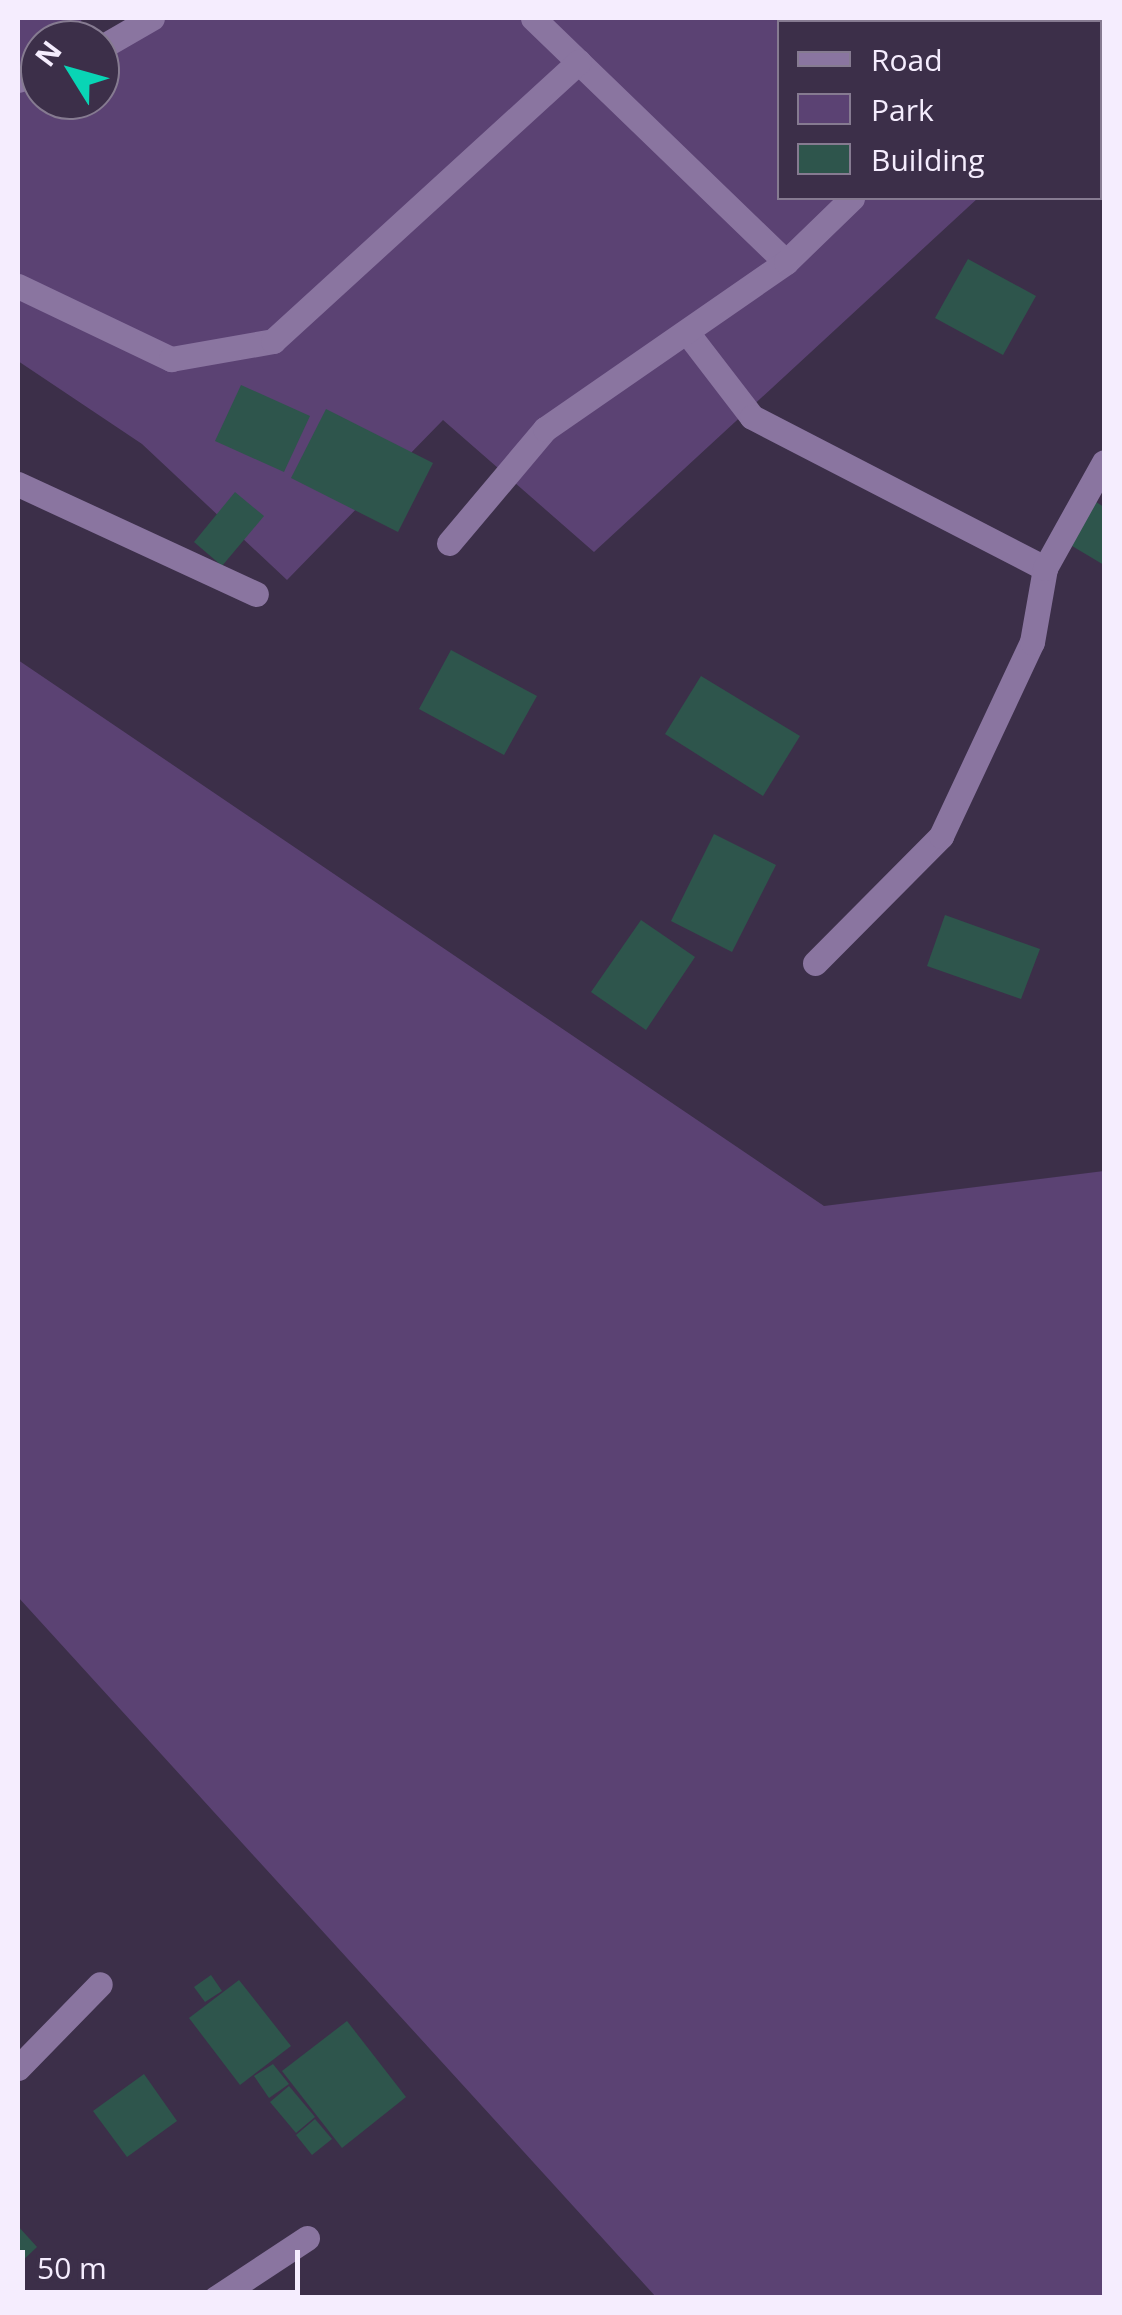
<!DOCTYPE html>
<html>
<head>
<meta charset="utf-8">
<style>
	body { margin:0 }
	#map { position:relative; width:1122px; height:2315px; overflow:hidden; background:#3c2f49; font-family:"Open Sans",sans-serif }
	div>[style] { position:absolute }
	.green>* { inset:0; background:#5b4273 }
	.building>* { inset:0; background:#2e554c }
	.minor>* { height:25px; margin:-12.5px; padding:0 12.5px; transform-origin:12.5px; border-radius:12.5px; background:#8a75a0 }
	span { translate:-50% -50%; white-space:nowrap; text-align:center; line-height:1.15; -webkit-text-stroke:8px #3c2f49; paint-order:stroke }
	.frame { position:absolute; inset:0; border:20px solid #f5edfe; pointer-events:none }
	.legend { position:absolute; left:777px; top:20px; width:325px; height:180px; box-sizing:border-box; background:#3c2f49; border:2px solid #867b91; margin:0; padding:12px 18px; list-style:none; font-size:30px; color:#f5edfe }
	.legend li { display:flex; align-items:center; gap:20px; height:50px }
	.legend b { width:50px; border:2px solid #867b91 }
	.north { position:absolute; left:20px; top:20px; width:100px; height:100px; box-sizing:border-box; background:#3c2f49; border:2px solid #867b91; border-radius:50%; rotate:307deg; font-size:28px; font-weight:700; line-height:40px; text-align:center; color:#f5edfe }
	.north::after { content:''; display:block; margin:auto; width:35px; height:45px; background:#09d5b5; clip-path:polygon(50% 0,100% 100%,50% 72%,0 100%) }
	.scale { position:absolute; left:20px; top:2250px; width:280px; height:45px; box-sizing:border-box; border:5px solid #f5edfe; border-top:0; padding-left:12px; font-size:30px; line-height:35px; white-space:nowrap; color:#f5edfe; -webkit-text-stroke:8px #3c2f49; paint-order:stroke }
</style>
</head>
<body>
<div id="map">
	<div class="green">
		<div style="clip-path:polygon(18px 18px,81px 18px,83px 40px,40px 40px,40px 100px,100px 100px,100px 48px,152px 18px,1104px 18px,1104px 80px,1100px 22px,780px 22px,780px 198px,978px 198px,594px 552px,443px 420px,287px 580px,142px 444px,18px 361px)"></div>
		<div style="clip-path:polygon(18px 660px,824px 1206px,1104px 1171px,1104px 2297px,656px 2297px,18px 1597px)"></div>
	</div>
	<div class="building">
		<div style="clip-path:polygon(968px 259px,1036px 296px,1003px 355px,935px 318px)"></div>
		<div style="clip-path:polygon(241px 385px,310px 416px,284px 472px,215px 441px)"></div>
		<div style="clip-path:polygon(326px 409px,433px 463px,398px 532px,291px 478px)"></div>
		<div style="clip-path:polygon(235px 492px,264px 516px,222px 566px,194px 542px)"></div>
		<div style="clip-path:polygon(1093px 500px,1104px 507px,1104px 565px,1067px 543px)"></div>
		<div style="clip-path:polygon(451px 650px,537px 696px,504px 755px,419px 709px)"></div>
		<div style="clip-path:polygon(701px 676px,800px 736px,763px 796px,665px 734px)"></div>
		<div style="clip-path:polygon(714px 834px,776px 865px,732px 952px,671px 921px)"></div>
		<div style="clip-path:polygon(945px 915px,1040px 949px,1021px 999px,927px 966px)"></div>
		<div style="clip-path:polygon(641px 920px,695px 957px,646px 1030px,591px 992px)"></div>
		<div style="clip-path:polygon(211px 1975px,222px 1991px,205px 2002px,194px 1987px)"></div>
		<div style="clip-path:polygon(239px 1980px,291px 2046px,240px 2085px,189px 2018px)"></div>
		<div style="clip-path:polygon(347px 2021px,406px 2097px,342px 2148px,282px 2071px)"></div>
		<div style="clip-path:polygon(273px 2064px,289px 2084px,269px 2098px,254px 2076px)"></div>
		<div style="clip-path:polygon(144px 2074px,177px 2121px,127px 2157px,93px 2111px)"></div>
		<div style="clip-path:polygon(289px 2086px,315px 2117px,296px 2133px,270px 2102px)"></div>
		<div style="clip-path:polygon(315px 2119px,332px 2139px,312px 2155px,296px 2135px)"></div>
		<div style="clip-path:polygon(18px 2226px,37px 2247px,18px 2265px)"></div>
	</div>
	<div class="minor">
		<div style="left:533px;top:18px;width:351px;rotate:44deg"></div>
		<div style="left:991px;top:22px;width:4px;rotate:-63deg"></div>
		<div style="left:100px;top:48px;width:60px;rotate:-30deg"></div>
		<div style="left:18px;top:80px;width:23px;rotate:-20deg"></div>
		<div style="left:18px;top:286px;width:170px;rotate:25.5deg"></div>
		<div style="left:171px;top:359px;width:104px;rotate:-10deg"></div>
		<div style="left:273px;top:341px;width:414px;rotate:-42.4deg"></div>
		<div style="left:689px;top:335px;width:103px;rotate:52.5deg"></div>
		<div style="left:752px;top:417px;width:330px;rotate:27.3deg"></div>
		<div style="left:18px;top:484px;width:262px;rotate:24.8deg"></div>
		<div style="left:449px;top:543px;width:149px;rotate:-49.9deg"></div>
		<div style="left:545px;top:429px;width:293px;rotate:-34.7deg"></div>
		<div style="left:786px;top:262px;width:92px;rotate:-44.1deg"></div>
		<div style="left:815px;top:963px;width:179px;rotate:-45.2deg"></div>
		<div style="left:941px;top:836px;width:214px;rotate:-64.9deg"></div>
		<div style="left:1032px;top:642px;width:75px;rotate:-80deg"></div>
		<div style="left:1045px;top:568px;width:121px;rotate:-60.9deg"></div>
		<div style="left:18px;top:2068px;width:117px;rotate:-45.7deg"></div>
		<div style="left:216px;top:2298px;width:109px;rotate:-33.4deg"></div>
	</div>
	<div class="frame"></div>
	<ul class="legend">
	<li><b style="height:12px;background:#8a75a0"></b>Road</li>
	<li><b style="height:28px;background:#5b4273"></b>Park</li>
	<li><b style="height:28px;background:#2e554c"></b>Building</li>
	</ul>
	<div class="north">N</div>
	<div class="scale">50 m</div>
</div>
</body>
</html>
